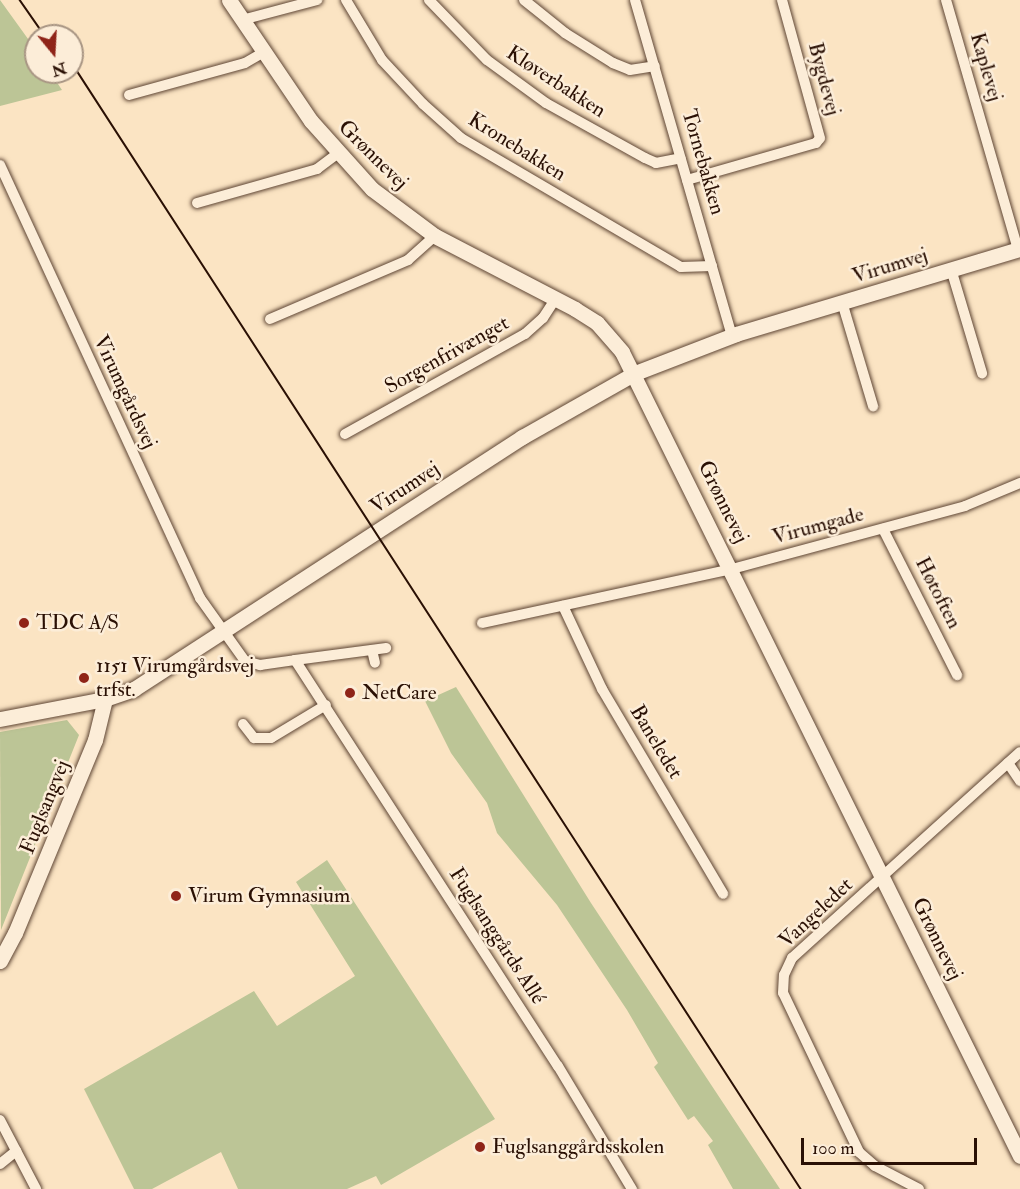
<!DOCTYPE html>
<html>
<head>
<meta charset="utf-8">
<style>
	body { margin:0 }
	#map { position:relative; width:1020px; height:1189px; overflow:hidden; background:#fbe4c3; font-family:"IM FELL Double Pica",serif }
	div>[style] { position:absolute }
	.green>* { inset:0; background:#bcc596 }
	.roads { filter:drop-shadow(0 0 2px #5e4534) drop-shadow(0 0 2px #5e4534) }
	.street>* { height:10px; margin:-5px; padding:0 5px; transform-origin:5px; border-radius:5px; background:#fcedd8 }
	.secondary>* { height:15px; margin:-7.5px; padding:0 7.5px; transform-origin:7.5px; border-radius:7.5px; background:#fcedd8 }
	.tram>* { height:1.5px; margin:-0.75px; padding:0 0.75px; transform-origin:0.75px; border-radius:0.75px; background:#2a1004 }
	.dots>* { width:16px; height:16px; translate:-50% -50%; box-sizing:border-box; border:3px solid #fcedd8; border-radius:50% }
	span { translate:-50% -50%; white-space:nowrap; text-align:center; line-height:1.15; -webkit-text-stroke:5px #fcedd8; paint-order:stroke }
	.street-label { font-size:21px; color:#2a1004 }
	.poi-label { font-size:21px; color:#2a1004 }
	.left { translate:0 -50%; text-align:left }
	.north { position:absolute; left:24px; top:24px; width:60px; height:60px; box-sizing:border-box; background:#fcedd8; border:2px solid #a89583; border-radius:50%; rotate:162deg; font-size:16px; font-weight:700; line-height:24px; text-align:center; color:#2a1004 }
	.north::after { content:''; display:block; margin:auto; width:21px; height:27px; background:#8f2418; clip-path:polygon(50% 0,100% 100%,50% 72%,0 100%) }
	.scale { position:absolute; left:801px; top:1138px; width:176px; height:27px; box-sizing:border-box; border:3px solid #2a1004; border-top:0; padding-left:8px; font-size:18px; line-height:21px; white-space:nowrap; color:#2a1004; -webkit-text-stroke:4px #fcedd8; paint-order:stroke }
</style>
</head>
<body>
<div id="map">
	<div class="green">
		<div style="clip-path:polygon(0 0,36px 50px,36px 72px,50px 72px,62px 90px,0 106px)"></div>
		<div style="clip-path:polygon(456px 687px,591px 903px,780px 1189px,733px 1189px,708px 1145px,713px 1141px,694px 1116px,688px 1120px,654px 1067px,658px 1063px,627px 1010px,557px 905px,497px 833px,487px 803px,451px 753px,425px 701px)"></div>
		<div style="clip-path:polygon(67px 720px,79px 735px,1px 930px,0 732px)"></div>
		<div style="clip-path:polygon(327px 860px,495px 1119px,381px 1185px,376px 1176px,347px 1189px,238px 1189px,221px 1152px,152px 1189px,134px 1189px,84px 1089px,254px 991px,277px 1026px,355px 976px,296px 882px)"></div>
	</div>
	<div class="roads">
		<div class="street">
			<div style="left:346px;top:0;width:70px;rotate:59deg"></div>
			<div style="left:382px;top:60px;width:60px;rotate:47deg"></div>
			<div style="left:423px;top:104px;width:51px;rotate:41.8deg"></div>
			<div style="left:461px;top:138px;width:255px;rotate:30.4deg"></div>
			<div style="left:681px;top:267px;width:31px;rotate:-2deg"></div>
			<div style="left:429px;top:0;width:83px;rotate:46deg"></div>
			<div style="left:487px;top:60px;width:73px;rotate:36.1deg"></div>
			<div style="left:546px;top:103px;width:113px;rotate:29.1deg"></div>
			<div style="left:645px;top:158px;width:12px;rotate:24deg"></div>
			<div style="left:656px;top:163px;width:25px;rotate:-11deg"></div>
			<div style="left:524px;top:0;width:53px;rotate:38.8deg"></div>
			<div style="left:565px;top:33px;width:57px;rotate:32deg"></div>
			<div style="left:613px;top:63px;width:18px;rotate:22deg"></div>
			<div style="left:630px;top:70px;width:25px;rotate:-9deg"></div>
			<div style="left:635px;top:0;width:350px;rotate:73.9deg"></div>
			<div style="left:946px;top:0;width:259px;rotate:73.9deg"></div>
			<div style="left:242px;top:20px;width:78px;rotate:-14.9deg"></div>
			<div style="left:129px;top:95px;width:120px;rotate:-15.4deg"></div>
			<div style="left:245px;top:63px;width:22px;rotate:-30deg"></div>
			<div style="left:0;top:165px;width:477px;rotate:65.2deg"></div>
			<div style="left:200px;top:598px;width:77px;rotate:54.5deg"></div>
			<div style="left:245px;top:661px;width:16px;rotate:15deg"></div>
			<div style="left:260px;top:665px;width:35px;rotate:-8deg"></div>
			<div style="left:295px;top:660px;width:484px;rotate:57.1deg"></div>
			<div style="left:558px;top:1066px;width:144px;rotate:59deg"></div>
			<div style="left:687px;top:180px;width:134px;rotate:-16deg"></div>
			<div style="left:816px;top:143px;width:6px;rotate:-51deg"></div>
			<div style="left:820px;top:138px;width:143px;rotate:-105.4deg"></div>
			<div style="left:197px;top:203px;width:125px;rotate:-15.8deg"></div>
			<div style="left:317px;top:169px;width:25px;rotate:-37deg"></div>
			<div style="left:951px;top:269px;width:109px;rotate:73.4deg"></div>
			<div style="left:842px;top:302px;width:109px;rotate:73.4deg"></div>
			<div style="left:270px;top:319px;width:150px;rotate:-23.1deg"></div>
			<div style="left:408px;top:260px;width:36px;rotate:-42deg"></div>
			<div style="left:345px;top:434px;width:206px;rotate:-29.1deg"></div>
			<div style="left:525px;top:334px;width:24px;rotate:-42deg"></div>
			<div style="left:543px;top:318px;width:24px;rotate:-57deg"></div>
			<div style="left:883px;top:529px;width:164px;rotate:63.1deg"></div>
			<div style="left:563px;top:606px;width:92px;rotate:64.8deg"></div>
			<div style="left:602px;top:689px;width:238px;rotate:59.4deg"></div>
			<div style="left:482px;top:623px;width:256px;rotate:-12.2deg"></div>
			<div style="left:732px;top:569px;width:241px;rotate:-15.1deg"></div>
			<div style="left:965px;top:506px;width:60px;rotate:-22.7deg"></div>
			<div style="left:372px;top:650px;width:13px;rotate:77deg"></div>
			<div style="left:295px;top:660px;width:92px;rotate:-7.5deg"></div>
			<div style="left:243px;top:724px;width:18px;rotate:52deg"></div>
			<div style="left:254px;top:738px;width:17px"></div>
			<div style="left:271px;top:738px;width:64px;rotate:-31deg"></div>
			<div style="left:1008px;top:763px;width:22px;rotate:56deg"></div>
			<div style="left:0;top:1120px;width:78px;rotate:62.4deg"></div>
			<div style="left:0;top:1164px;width:21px;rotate:-39deg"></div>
			<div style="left:919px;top:1189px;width:50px;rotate:-152.4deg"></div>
			<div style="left:875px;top:1166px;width:21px;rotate:-139deg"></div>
			<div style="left:859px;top:1152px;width:176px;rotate:-115.5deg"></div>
			<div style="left:783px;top:993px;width:18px;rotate:-87deg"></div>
			<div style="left:784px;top:975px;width:19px;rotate:-65deg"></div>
			<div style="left:792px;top:958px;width:307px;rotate:-42.1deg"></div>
		</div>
		<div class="secondary">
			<div style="left:229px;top:0;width:146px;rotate:55.9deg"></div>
			<div style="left:311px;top:121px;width:91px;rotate:48.1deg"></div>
			<div style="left:372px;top:189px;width:79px;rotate:36.7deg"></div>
			<div style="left:435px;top:236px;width:158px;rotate:27.5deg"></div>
			<div style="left:575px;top:309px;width:26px;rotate:32deg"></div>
			<div style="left:597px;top:323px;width:38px;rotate:49deg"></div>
			<div style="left:622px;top:352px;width:897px;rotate:63.66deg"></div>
			<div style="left:0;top:719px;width:107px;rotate:-10.8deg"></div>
			<div style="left:105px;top:699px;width:31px;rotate:-19deg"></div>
			<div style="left:134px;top:689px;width:463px;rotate:-33deg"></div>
			<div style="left:522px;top:437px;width:130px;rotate:-29.5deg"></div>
			<div style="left:635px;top:373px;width:108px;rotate:-21.1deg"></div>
			<div style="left:736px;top:334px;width:296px;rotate:-16.7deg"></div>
			<div style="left:0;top:961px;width:32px;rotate:-62deg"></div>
			<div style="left:15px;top:933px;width:209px;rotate:-67.5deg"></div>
			<div style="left:95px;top:740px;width:42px;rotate:-76.3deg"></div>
		</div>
	</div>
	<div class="tram">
		<div style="left:20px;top:0;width:44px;rotate:55.2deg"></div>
		<div style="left:72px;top:63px;width:1341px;rotate:57.08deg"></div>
	</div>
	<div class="dots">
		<div style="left:24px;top:623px;background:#8f2418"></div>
		<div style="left:84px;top:678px;background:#8f2418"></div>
		<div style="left:350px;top:693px;background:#8f2418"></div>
		<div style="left:176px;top:896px;background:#8f2418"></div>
		<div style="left:480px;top:1147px;background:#8f2418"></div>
	</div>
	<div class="street-label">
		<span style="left:986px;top:67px;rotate:74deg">Kaplevej</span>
		<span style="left:824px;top:79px;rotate:75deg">Bygdevej</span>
		<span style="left:556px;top:82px;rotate:33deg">Kløverbakken</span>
		<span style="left:517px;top:147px;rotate:32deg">Kronebakken</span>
		<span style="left:373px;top:155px;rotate:45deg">Grønnevej</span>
		<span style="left:703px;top:162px;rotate:74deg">Tornebakken</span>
		<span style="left:890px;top:266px;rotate:-17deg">Virumvej</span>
		<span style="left:447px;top:355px;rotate:-29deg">Sorgenfrivænget</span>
		<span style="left:125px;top:392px;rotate:65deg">Virumgårdsvej</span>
		<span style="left:405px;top:488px;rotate:-33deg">Virumvej</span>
		<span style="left:723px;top:502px;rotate:64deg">Grønnevej</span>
		<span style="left:818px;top:526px;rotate:-15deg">Virumgade</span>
		<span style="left:938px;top:593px;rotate:63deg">Høtoften</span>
		<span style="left:656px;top:742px;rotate:59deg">Baneledet</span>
		<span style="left:45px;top:807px;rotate:-68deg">Fuglsangvej</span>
		<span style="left:816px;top:913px;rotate:-43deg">Vangeledet</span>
		<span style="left:497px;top:936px;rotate:57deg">Fuglsanggårds Allé</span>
		<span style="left:937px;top:939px;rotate:64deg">Grønnevej</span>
	</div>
	<div class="poi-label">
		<span class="left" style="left:36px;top:623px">TDC A/S</span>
		<span class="left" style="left:96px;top:678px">1151 Virumgårdsvej<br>trfst.</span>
		<span class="left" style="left:362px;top:693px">NetCare</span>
		<span class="left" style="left:188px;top:896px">Virum Gymnasium</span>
		<span class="left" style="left:492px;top:1147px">Fuglsanggårdsskolen</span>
	</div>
	<div class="north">N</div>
	<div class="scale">100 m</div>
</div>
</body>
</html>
